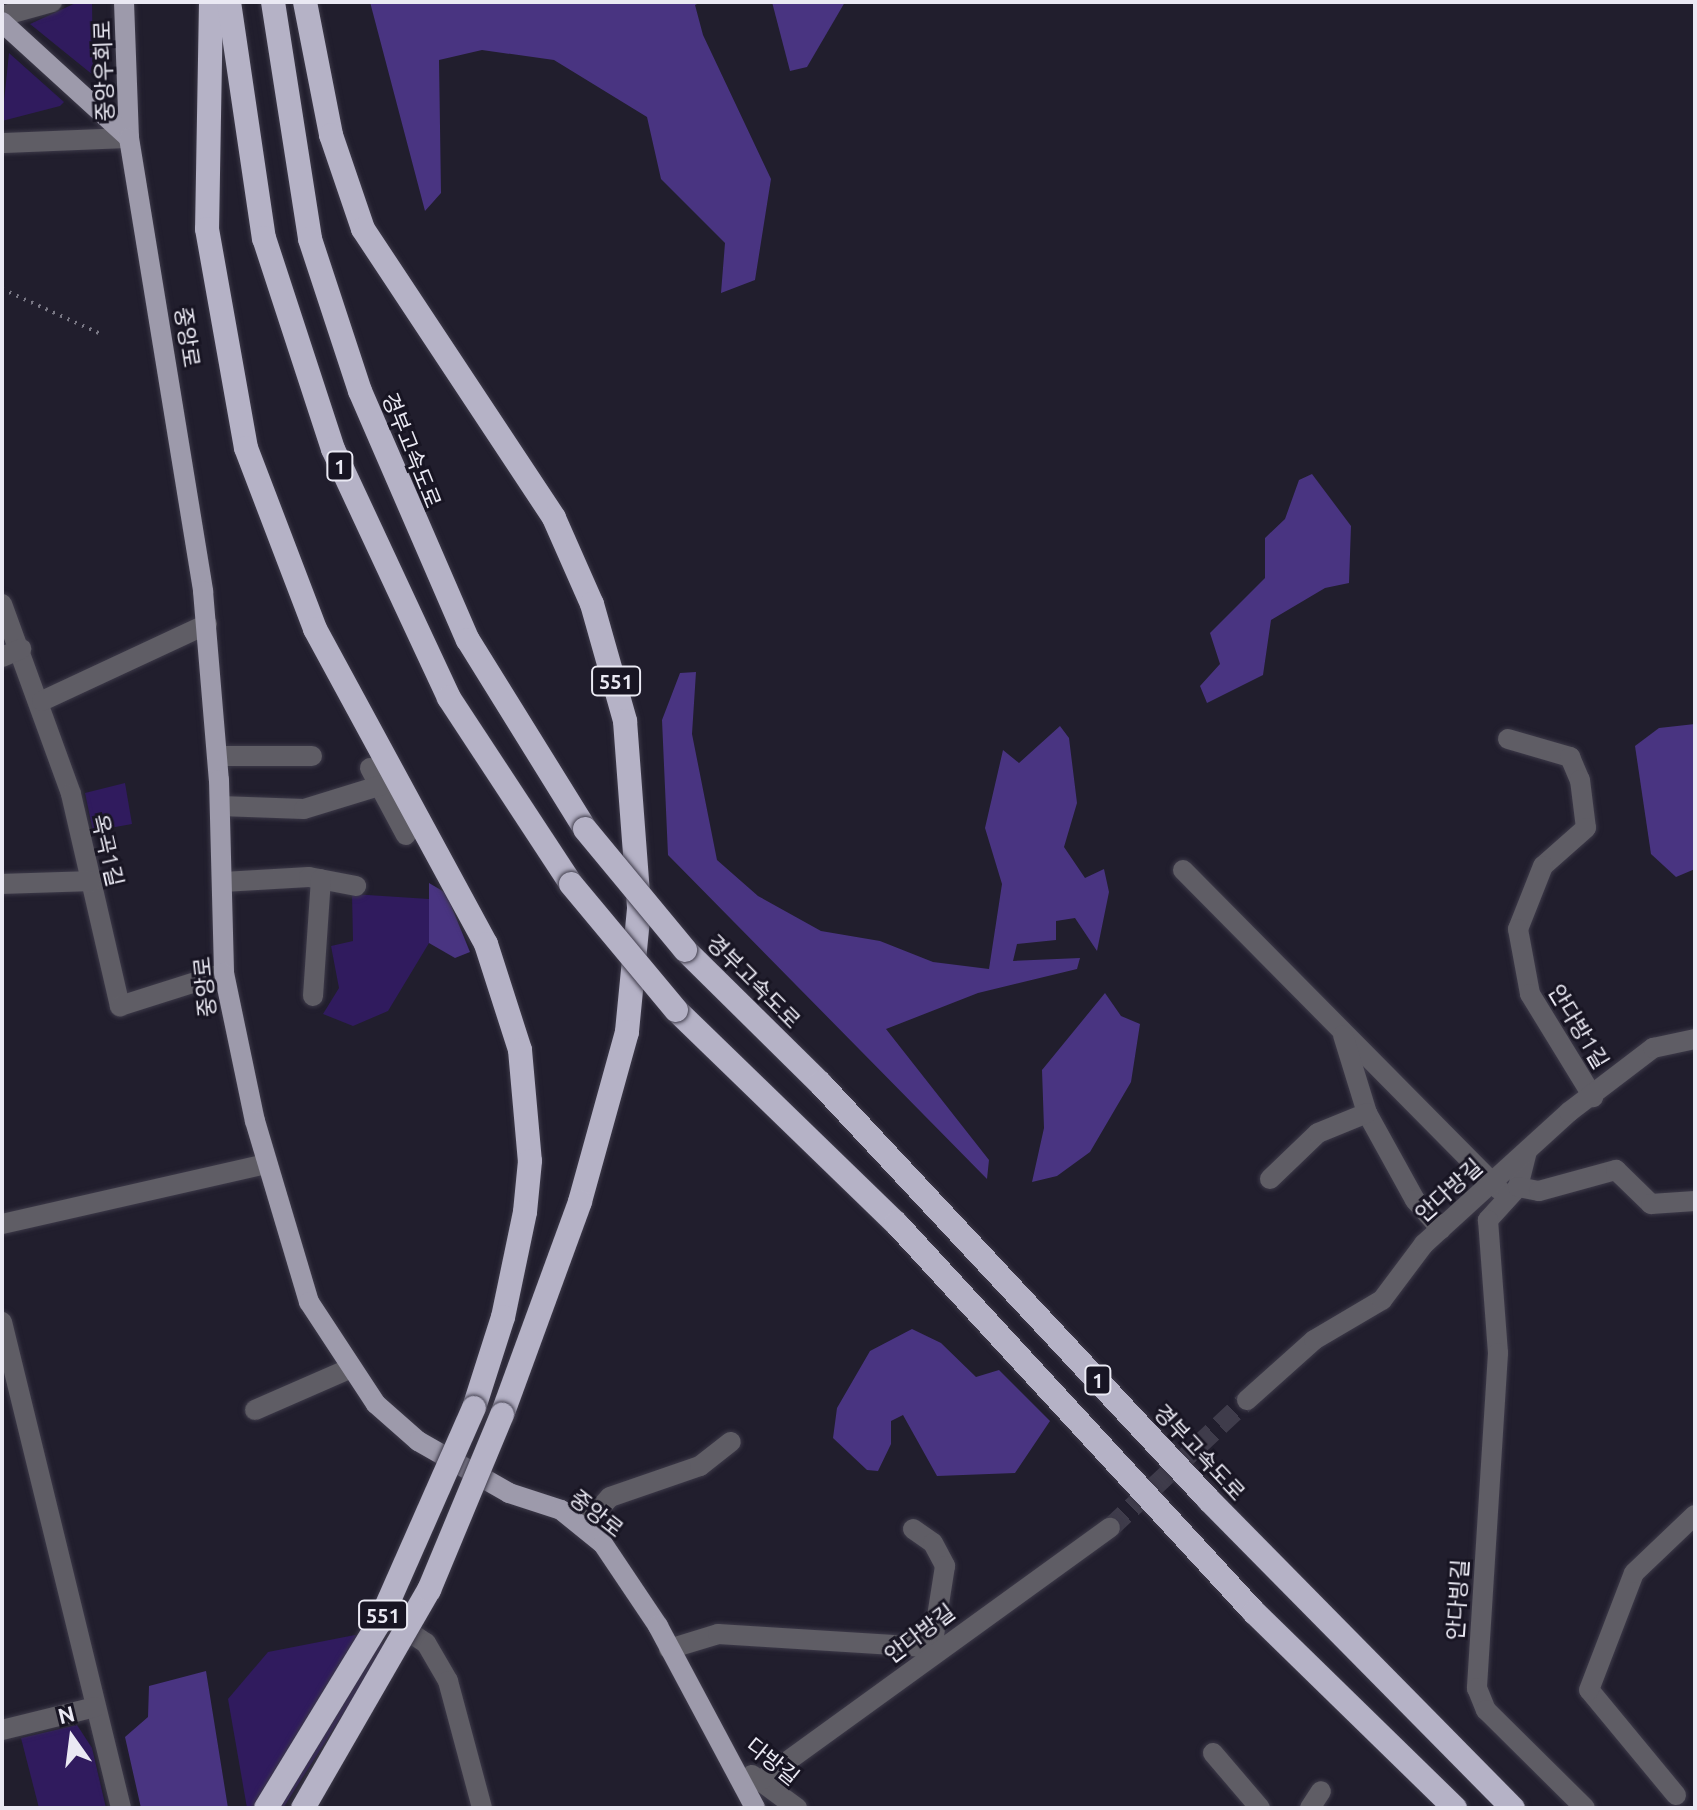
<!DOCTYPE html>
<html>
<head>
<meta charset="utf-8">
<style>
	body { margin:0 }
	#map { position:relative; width:1697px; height:1810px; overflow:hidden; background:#211e2d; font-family:Ubuntu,"Noto Sans KR",sans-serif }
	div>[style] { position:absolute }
	.green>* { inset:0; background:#301b5e }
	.forest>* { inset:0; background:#493481 }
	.minor-tunnel>* { height:20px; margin-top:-10px; transform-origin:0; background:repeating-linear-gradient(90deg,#3f3c4b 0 20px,transparent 0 30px) }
	.path>* { height:4px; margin-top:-2px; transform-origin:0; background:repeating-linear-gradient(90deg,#7a7885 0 2px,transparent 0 8px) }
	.roads { filter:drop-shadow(0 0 2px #3d3a49) drop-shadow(0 0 2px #3d3a49) }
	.minor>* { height:20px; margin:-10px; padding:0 10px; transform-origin:10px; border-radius:10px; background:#5f5d65 }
	.major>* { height:20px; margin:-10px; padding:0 10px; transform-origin:10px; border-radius:10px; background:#9d9aab }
	.highway>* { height:24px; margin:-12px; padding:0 12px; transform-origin:12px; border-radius:12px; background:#b5b2c6 }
	.bridges { filter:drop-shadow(0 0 2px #3d3a49) drop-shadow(0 0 2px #3d3a49) }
	.highway-bridge>* { height:24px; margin:-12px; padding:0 12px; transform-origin:12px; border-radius:12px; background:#b5b2c6 }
	span { translate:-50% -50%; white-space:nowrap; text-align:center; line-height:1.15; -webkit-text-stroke:6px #181523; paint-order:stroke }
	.shield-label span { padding:2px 6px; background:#181523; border:2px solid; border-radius:6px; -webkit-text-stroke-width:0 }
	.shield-label { font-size:20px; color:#eae9f3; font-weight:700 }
	.street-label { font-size:22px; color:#eae9f3 }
	.frame { position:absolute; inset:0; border:4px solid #eae9f3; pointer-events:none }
	.north { position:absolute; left:32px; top:1698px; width:80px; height:80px; -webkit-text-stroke:6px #181523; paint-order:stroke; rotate:346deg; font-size:22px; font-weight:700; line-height:32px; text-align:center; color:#eae9f3 }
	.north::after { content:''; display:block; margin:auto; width:28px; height:36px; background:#eae9f3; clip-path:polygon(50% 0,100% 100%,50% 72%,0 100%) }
</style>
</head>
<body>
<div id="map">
	<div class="green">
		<div style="clip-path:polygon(78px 2px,92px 2px,93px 75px,30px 24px)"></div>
		<div style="clip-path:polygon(9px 53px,64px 102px,60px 106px,2px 121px)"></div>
		<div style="clip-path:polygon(125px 783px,132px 824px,93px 831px,85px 793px)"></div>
		<div style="clip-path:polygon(352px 894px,429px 899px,429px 943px,388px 1011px,353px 1026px,323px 1014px,339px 988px,331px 946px,353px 941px)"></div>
		<div style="clip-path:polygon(355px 1635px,387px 1645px,283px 1808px,247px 1808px,228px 1699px,268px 1652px)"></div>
		<div style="clip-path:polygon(77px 1725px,92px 1748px,106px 1808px,39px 1808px,21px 1738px)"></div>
	</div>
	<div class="forest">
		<div style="clip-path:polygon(370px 2px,701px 2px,695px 5px,703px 35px,771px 179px,755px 280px,721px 293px,725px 243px,661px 179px,647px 117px,554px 60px,482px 50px,439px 60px,441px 193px,425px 211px)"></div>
		<div style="clip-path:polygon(772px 2px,845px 2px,807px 67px,790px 71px)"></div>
		<div style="clip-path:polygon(1312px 474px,1351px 526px,1349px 583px,1325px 588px,1271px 620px,1263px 675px,1207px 703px,1200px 686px,1220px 664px,1210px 633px,1265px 578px,1265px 538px,1285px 519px,1299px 480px)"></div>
		<div style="clip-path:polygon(696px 672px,692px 734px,717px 860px,758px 896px,821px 931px,880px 941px,933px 962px,989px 969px,1002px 884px,985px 828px,1003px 750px,1019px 763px,1060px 726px,1069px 738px,1077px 803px,1064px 847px,1085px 878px,1104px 869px,1109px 892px,1097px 951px,1075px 918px,1056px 921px,1056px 940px,1017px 944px,1013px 961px,1080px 958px,1077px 969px,978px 993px,886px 1029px,989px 1160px,987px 1179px,668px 855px,662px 720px,680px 673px)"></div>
		<div style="clip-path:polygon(1695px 724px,1695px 869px,1676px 877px,1651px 854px,1635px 746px,1659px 728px)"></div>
		<div style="clip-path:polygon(429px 883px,446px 893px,470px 952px,455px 958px,429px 943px)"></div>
		<div style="clip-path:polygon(1105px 993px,1121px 1016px,1140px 1024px,1131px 1082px,1090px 1152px,1057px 1176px,1032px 1182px,1044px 1128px,1042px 1070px)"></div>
		<div style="clip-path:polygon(912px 1329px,941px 1343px,976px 1377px,999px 1370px,1050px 1421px,1015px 1473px,937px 1476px,903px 1415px,891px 1421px,891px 1444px,878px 1471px,867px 1470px,833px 1438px,837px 1408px,870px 1351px)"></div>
		<div style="clip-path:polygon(206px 1671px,228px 1808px,141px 1808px,125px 1737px,148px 1717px,149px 1686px)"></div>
	</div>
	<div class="minor-tunnel">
		<div style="left:1110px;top:1528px;width:187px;rotate:-43.1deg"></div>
	</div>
	<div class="path">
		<div style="left:2px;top:289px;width:111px;rotate:24.5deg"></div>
	</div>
	<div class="roads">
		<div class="minor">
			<div style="left:2px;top:16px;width:52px;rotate:-15.6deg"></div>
			<div style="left:2px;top:143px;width:127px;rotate:-2.3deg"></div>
			<div style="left:2px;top:604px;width:202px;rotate:70deg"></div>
			<div style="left:71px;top:794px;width:218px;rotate:77deg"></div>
			<div style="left:120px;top:1006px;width:109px;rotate:-17.6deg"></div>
			<div style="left:2px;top:657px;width:21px;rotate:-23deg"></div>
			<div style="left:42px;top:701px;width:182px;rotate:-25deg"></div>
			<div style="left:1508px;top:739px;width:65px;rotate:16.2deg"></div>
			<div style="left:1570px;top:757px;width:25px;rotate:67deg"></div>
			<div style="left:1580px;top:780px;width:48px;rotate:82.9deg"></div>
			<div style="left:1586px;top:828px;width:57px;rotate:138.5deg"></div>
			<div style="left:1543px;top:866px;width:68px;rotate:111.6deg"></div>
			<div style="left:1518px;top:929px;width:66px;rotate:79.5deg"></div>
			<div style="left:1530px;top:994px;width:121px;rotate:58.5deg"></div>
			<div style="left:218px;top:756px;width:94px"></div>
			<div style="left:370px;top:768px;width:76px;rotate:61.8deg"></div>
			<div style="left:220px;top:806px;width:84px;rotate:2deg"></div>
			<div style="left:304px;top:809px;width:82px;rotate:-17.1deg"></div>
			<div style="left:1183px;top:870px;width:450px;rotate:45.3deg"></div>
			<div style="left:223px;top:882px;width:86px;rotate:-3.3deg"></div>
			<div style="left:309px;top:877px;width:48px;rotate:10.8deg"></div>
			<div style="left:2px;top:884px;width:89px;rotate:-1.9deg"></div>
			<div style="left:313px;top:996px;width:117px;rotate:-86.1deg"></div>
			<div style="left:1343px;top:1035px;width:82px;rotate:72.9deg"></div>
			<div style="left:1367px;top:1113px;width:99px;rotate:61.1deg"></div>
			<div style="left:1415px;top:1200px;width:39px;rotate:48deg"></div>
			<div style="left:1527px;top:1151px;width:37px;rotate:104deg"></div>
			<div style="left:1518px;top:1187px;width:45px;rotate:132.3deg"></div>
			<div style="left:1488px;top:1220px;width:133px;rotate:85.7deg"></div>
			<div style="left:1498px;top:1353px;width:336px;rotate:93.6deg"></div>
			<div style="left:1477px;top:1688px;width:24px;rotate:68deg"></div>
			<div style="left:1486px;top:1710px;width:139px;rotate:44.7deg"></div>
			<div style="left:1270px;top:1179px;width:66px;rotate:-43.8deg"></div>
			<div style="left:1318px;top:1133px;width:53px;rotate:-22.2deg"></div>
			<div style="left:1518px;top:1187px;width:21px;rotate:11deg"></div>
			<div style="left:1539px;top:1191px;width:80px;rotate:-15.3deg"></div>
			<div style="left:1616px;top:1170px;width:49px;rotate:44.2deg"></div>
			<div style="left:1651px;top:1204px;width:44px;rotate:-3.9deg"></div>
			<div style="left:2px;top:1224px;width:272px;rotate:-12.8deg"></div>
			<div style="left:2px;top:1322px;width:500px;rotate:76.24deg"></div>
			<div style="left:1247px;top:1400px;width:90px;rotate:-41.8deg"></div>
			<div style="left:1314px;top:1340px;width:79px;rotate:-30.5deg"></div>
			<div style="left:1382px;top:1300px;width:70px;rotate:-53.1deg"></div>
			<div style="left:1424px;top:1244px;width:196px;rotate:-42.3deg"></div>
			<div style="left:1569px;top:1112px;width:106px;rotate:-37.3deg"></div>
			<div style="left:1653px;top:1048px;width:43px;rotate:-12.1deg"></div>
			<div style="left:255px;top:1410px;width:103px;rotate:-23.6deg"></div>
			<div style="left:583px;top:1527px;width:40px;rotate:-48deg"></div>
			<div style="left:610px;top:1497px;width:95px;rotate:-19deg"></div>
			<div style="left:700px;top:1466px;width:39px;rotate:-38deg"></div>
			<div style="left:913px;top:1529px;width:24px;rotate:35deg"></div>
			<div style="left:933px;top:1543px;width:26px;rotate:62deg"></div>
			<div style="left:945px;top:1566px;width:83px;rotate:99deg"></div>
			<div style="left:396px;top:1623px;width:36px;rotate:34deg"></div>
			<div style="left:426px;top:1643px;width:44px;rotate:59.9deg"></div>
			<div style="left:448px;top:1681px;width:131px;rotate:75deg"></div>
			<div style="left:669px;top:1649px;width:51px;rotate:-17deg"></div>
			<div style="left:718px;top:1634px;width:220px;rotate:3.6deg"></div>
			<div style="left:2px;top:1730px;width:96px;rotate:-13.9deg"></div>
			<div style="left:1213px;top:1753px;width:72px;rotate:49.5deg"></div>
			<div style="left:752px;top:1775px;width:56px;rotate:36.3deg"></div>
			<div style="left:760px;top:1781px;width:432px;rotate:-35.9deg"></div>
			<div style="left:1676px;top:1795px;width:136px;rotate:-129.6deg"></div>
			<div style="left:1589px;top:1690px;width:125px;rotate:-69deg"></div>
			<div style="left:1634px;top:1573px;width:84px;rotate:-43.6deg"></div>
			<div style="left:1310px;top:1808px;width:20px;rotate:-57deg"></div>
		</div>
		<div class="major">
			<div style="left:124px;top:2px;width:136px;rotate:87.9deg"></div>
			<div style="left:2px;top:22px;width:172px;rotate:42.4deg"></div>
			<div style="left:129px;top:138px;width:459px;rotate:80.7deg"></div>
			<div style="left:203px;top:591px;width:190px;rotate:85.2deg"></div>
			<div style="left:219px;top:780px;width:193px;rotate:88.5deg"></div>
			<div style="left:224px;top:973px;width:151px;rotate:78.2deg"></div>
			<div style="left:255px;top:1121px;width:189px;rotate:73.4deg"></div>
			<div style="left:309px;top:1302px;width:122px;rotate:56.7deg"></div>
			<div style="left:376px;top:1404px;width:56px;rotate:41.4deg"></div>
			<div style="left:418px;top:1441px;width:105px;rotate:29.7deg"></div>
			<div style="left:509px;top:1493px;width:55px;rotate:18.1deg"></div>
			<div style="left:561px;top:1510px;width:54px;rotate:39deg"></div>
			<div style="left:603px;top:1544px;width:99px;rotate:56.1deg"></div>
			<div style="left:658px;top:1626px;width:206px;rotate:61.9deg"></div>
		</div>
		<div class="highway">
			<div style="left:211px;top:2px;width:227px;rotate:91deg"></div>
			<div style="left:207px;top:229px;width:222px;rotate:79.9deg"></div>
			<div style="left:246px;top:448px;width:194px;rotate:69.1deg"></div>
			<div style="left:315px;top:629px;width:358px;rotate:61.5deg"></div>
			<div style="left:486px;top:944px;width:111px;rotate:72.2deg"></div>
			<div style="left:520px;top:1050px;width:111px;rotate:84.9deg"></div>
			<div style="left:530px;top:1161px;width:51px;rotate:95.6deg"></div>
			<div style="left:525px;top:1212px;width:107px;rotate:101.8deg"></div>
			<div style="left:503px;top:1317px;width:96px;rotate:107.7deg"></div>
			<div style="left:229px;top:2px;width:239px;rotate:81.6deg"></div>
			<div style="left:264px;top:238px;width:222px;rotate:71.9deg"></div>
			<div style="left:333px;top:449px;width:275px;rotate:65deg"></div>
			<div style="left:449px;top:698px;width:222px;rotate:56.7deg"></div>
			<div style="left:273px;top:2px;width:240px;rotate:81.1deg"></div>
			<div style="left:310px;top:239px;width:160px;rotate:71.8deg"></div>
			<div style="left:360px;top:391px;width:271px;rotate:66.6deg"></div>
			<div style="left:468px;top:640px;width:222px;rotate:58.2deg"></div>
			<div style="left:305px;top:2px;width:136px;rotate:78.9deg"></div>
			<div style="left:331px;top:135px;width:99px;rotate:71.2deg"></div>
			<div style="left:363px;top:229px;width:346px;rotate:56.5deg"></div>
			<div style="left:554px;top:518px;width:94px;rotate:66.2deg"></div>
			<div style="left:592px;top:604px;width:122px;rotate:74.2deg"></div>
			<div style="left:625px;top:721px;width:189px;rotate:85.7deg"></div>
			<div style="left:639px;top:909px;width:124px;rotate:95.6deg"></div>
			<div style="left:627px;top:1032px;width:176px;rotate:105.5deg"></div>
			<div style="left:580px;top:1202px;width:227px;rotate:110.1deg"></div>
			<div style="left:685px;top:950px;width:190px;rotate:44.6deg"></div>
			<div style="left:820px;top:1083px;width:570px;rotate:46.99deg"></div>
			<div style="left:1209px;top:1500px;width:433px;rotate:45.4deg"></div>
			<div style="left:676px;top:1010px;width:306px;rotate:44.1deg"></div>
			<div style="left:896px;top:1223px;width:529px;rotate:47.38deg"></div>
			<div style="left:1254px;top:1612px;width:281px;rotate:44.3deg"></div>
		</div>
	</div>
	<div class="bridges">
		<div class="highway-bridge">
			<div style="left:585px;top:829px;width:157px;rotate:50.4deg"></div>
			<div style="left:571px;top:884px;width:164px;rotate:50.2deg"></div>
			<div style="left:266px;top:1808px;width:217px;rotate:-58.6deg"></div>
			<div style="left:379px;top:1623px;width:235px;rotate:-66.2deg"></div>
			<div style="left:303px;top:1808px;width:252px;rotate:-60deg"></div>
			<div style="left:429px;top:1590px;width:190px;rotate:-67.4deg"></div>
		</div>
	</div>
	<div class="shield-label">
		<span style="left:340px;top:466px">1</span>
		<span style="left:616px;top:681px">551</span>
		<span style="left:1098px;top:1380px">1</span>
		<span style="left:383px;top:1615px">551</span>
	</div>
	<div class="street-label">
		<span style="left:103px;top:71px;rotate:-92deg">중앙우회로</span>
		<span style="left:188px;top:337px;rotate:81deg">중앙로</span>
		<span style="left:412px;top:450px;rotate:68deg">경부고속도로</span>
		<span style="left:108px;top:850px;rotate:77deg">옥곡1길</span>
		<span style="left:754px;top:981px;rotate:45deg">경부고속도로</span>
		<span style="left:204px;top:987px;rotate:-96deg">중앙로</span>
		<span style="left:1579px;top:1026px;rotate:59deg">안다방1길</span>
		<span style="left:1448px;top:1190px;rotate:-42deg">안다방길</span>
		<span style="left:1200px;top:1452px;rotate:47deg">경부고속도로</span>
		<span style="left:597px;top:1513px;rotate:38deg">중앙로</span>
		<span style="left:1457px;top:1600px;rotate:-86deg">안다빙길</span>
		<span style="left:919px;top:1633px;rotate:-37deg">안다방길</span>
		<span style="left:773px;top:1761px;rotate:39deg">다방길</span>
	</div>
	<div class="frame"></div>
	<div class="north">N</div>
</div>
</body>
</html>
